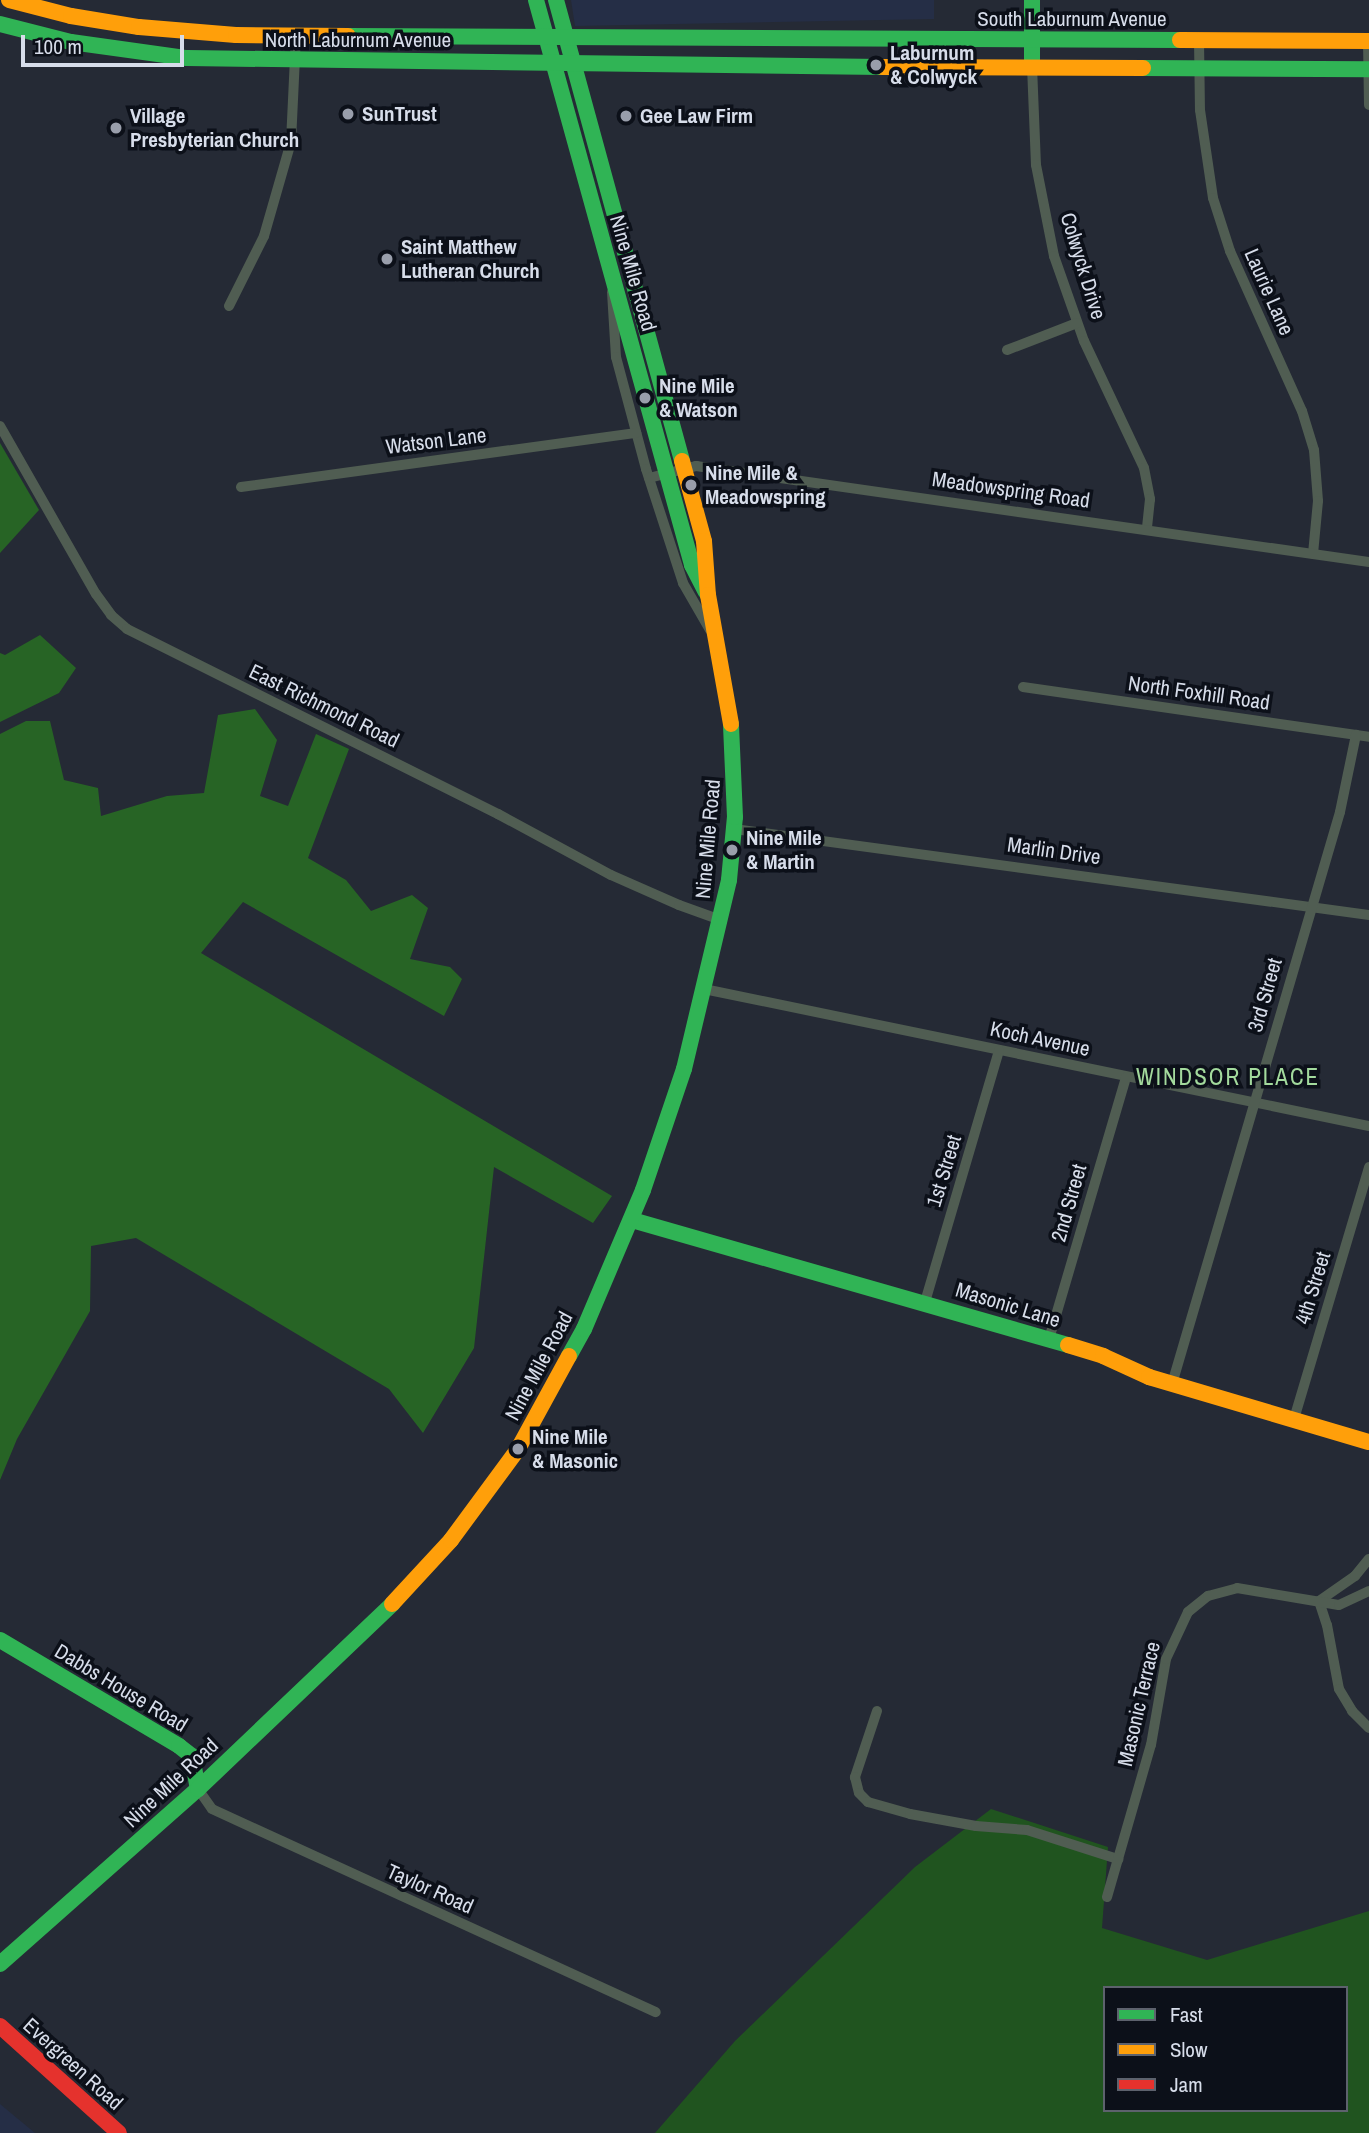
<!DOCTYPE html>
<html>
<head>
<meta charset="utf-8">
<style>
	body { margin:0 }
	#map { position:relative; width:1369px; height:2133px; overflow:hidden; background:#252a35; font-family:"Archivo Narrow",sans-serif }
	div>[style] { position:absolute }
	.built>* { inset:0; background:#252e46 }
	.green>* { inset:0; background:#20541f }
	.forest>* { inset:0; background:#276425 }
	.street>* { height:10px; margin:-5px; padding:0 5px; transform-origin:5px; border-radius:5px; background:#505d52 }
	.fast>* { height:16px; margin:-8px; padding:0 8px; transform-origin:8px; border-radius:8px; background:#30b455 }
	.slow>* { height:16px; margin:-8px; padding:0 8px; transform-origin:8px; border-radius:8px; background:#ff9f0a }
	.jam>* { height:16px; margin:-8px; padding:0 8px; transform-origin:8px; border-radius:8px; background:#e5322d }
	.dots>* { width:19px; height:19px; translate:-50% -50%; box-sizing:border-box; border:4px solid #0c1019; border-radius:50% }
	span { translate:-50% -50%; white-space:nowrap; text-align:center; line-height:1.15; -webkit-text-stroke:7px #0c1019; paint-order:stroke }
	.street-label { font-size:21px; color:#d7ddea }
	.poi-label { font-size:21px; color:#d7ddea; font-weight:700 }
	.left { translate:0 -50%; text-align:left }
	.neighbourhood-label { font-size:23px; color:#a3da9d; letter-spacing:2px }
	.legend { position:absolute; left:1103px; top:1986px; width:245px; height:126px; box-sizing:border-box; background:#0c1019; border:2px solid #5d626d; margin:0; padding:9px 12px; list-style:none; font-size:21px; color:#d7ddea }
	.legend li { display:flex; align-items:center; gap:14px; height:35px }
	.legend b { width:35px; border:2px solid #5d626d }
	.scale { position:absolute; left:21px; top:35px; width:163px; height:32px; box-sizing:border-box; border:4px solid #d7ddea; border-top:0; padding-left:9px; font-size:21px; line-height:24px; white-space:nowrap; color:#d7ddea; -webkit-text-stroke:5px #0c1019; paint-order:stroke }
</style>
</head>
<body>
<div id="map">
	<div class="built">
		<div style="clip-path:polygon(571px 0,934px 0,934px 19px,575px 26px)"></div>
		<div style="clip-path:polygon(0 2104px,35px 2133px,0 2133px)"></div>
	</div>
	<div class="green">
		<div style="clip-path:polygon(evenodd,991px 1809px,1108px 1847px,1102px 1928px,1207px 1960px,1369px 1911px,1369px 2133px,655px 2133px,735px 2041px,915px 1867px,991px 1809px,1105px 1988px,1346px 1988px,1346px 2110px,1105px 2110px,1105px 1988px)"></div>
	</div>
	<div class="forest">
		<div style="clip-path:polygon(0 443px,39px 510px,0 553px)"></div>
		<div style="clip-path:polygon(40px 635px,76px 668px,59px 693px,0 722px,0 653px,5px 655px)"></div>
		<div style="clip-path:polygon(255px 709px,277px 740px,260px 796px,288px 806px,316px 734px,349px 749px,308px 858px,346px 880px,371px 911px,412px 895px,428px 908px,410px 959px,450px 967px,462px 979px,444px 1016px,243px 902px,201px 953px,612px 1196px,593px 1223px,494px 1167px,474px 1348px,423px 1433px,389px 1389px,136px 1238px,91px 1246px,90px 1311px,17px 1439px,0 1480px,0 734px,26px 721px,50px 721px,64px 780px,98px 788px,101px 816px,167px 796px,204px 793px,218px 715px)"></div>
	</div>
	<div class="street">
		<div style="left:1199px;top:40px;width:70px;rotate:89.2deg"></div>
		<div style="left:1200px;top:110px;width:89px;rotate:81.6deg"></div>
		<div style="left:1213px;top:198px;width:56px;rotate:72.2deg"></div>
		<div style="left:1230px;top:251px;width:175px;rotate:65.8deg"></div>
		<div style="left:1302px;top:411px;width:41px;rotate:72.9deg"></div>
		<div style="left:1314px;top:450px;width:51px;rotate:85.5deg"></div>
		<div style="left:1318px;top:501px;width:53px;rotate:95.4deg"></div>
		<div style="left:1368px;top:41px;width:64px;rotate:89.1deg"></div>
		<div style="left:1032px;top:66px;width:99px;rotate:87.7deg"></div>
		<div style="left:1036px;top:165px;width:93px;rotate:78.8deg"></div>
		<div style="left:1054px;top:256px;width:90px;rotate:70.6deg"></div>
		<div style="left:1084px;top:341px;width:140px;rotate:64.7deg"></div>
		<div style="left:1144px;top:468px;width:32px;rotate:79deg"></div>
		<div style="left:1150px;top:499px;width:31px;rotate:96deg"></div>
		<div style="left:612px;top:292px;width:65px;rotate:86.5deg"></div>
		<div style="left:616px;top:357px;width:116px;rotate:75deg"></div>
		<div style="left:646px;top:469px;width:120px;rotate:72deg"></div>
		<div style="left:683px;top:583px;width:54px;rotate:60.1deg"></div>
		<div style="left:229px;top:306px;width:78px;rotate:-63.4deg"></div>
		<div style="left:264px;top:236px;width:98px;rotate:-74deg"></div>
		<div style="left:291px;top:142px;width:106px;rotate:-87.3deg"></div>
		<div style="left:1007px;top:350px;width:75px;rotate:-21.1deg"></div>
		<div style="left:0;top:426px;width:193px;rotate:60.3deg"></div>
		<div style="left:96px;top:594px;width:26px;rotate:54deg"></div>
		<div style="left:111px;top:615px;width:21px;rotate:41deg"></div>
		<div style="left:127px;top:629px;width:415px;rotate:26.5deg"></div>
		<div style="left:498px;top:814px;width:128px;rotate:28.4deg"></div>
		<div style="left:611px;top:875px;width:74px;rotate:23.8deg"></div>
		<div style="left:679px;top:905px;width:45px;rotate:19.7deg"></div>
		<div style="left:649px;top:478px;width:49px;rotate:-14.3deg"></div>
		<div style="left:696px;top:466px;width:680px;rotate:8.12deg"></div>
		<div style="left:241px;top:487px;width:399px;rotate:-7.8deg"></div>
		<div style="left:1023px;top:687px;width:350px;rotate:8.2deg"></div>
		<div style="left:734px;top:829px;width:641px;rotate:7.71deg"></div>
		<div style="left:704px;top:989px;width:679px;rotate:11.64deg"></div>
		<div style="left:925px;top:1302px;width:262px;rotate:-73.6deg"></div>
		<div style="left:1049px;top:1339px;width:273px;rotate:-73.6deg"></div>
		<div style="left:1172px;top:1384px;width:596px;rotate:-73.63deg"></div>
		<div style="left:1340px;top:812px;width:79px;rotate:-78.3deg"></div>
		<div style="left:1294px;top:1419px;width:263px;rotate:-73.4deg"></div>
		<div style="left:1319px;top:1601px;width:25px;rotate:72deg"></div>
		<div style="left:1327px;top:1625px;width:65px;rotate:79.4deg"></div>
		<div style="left:1339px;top:1689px;width:26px;rotate:59deg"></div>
		<div style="left:1352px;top:1711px;width:24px;rotate:45deg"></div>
		<div style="left:1319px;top:1601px;width:44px;rotate:-34.8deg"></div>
		<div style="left:1355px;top:1576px;width:22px;rotate:-51deg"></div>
		<div style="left:877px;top:1711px;width:70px;rotate:108.4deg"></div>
		<div style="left:855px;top:1777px;width:16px;rotate:76deg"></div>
		<div style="left:859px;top:1793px;width:13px;rotate:45deg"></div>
		<div style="left:868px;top:1802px;width:44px;rotate:15.9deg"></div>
		<div style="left:910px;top:1814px;width:67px;rotate:10.3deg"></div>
		<div style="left:976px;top:1826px;width:51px;rotate:4.5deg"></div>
		<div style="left:1027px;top:1830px;width:96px;rotate:17.7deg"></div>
		<div style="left:198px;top:1789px;width:24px;rotate:55deg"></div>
		<div style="left:212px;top:1809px;width:488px;rotate:24.6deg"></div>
		<div style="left:1107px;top:1897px;width:158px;rotate:-73.9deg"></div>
		<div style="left:1151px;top:1745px;width:87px;rotate:-80.1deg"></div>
		<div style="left:1166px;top:1659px;width:52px;rotate:-64.9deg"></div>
		<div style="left:1188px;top:1612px;width:26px;rotate:-39deg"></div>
		<div style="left:1208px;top:1596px;width:30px;rotate:-15deg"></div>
		<div style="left:1237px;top:1588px;width:103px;rotate:9.5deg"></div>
		<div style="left:1339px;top:1605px;width:33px;rotate:-25deg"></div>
	</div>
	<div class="fast">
		<div style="left:536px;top:0;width:586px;rotate:74.56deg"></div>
		<div style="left:692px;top:565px;width:30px;rotate:63deg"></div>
		<div style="left:556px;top:0;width:478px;rotate:74.7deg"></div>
		<div style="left:1032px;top:0;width:66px;rotate:90deg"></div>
		<div style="left:0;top:24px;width:73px;rotate:14.2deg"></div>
		<div style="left:71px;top:42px;width:117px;rotate:7.9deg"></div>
		<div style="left:187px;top:58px;width:695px;rotate:0.74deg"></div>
		<div style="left:348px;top:36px;width:832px;rotate:0.28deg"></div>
		<div style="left:1143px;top:68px;width:226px;rotate:0.3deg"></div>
		<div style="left:632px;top:1220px;width:454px;rotate:16deg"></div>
		<div style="left:569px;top:1356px;width:31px;rotate:-61deg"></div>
		<div style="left:584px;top:1329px;width:151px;rotate:-67deg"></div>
		<div style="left:643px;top:1190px;width:128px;rotate:-71.3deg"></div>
		<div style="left:684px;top:1069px;width:194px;rotate:-76.6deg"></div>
		<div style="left:729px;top:880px;width:63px;rotate:-84.6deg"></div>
		<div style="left:735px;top:817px;width:93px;rotate:-92.5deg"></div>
		<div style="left:0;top:1640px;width:208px;rotate:30.6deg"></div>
		<div style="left:179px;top:1746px;width:16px;rotate:38deg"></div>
		<div style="left:192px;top:1756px;width:34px;rotate:80deg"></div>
		<div style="left:0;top:1964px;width:264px;rotate:-41.5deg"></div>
		<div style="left:198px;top:1789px;width:268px;rotate:-43.6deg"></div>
	</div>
	<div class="slow">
		<div style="left:9px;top:0;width:64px;rotate:14.5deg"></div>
		<div style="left:71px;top:16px;width:69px;rotate:9.2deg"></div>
		<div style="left:139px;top:27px;width:97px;rotate:4.7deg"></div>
		<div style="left:236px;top:35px;width:112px;rotate:0.5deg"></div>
		<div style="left:1180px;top:40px;width:189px;rotate:0.3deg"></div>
		<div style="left:882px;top:67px;width:261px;rotate:0.2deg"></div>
		<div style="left:682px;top:461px;width:83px;rotate:74.6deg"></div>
		<div style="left:704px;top:541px;width:54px;rotate:85.8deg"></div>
		<div style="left:708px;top:595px;width:131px;rotate:79.9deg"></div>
		<div style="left:1068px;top:1345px;width:37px;rotate:17deg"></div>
		<div style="left:1103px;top:1356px;width:51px;rotate:24.5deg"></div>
		<div style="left:1149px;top:1377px;width:229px;rotate:16.5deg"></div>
		<div style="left:392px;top:1604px;width:87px;rotate:-47.3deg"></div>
		<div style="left:451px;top:1540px;width:113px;rotate:-53.6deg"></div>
		<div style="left:518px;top:1449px;width:106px;rotate:-61.3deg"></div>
	</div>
	<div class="jam">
		<div style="left:0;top:2026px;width:160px;rotate:42deg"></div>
	</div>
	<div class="dots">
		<div style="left:876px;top:65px;background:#999eab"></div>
		<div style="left:348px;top:114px;background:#999eab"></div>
		<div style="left:626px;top:116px;background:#999eab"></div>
		<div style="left:116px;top:128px;background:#999eab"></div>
		<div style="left:387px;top:259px;background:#999eab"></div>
		<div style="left:645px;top:398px;background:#999eab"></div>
		<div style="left:691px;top:485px;background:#999eab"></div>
		<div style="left:732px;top:850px;background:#999eab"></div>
		<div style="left:518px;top:1449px;background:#999eab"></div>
	</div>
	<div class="street-label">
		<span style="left:1072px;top:19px">South Laburnum Avenue</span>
		<span style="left:358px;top:40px">North Laburnum Avenue</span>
		<span style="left:1083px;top:266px;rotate:73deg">Colwyck Drive</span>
		<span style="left:633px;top:273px;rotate:74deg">Nine Mile Road</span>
		<span style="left:1269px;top:292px;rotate:66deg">Laurie Lane</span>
		<span style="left:436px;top:441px;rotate:-7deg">Watson Lane</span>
		<span style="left:1011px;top:490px;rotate:8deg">Meadowspring Road</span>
		<span style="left:1199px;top:693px;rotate:8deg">North Foxhill Road</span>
		<span style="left:324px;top:706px;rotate:26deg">East Richmond Road</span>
		<span style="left:708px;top:839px;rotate:-85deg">Nine Mile Road</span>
		<span style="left:1054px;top:851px;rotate:8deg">Marlin Drive</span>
		<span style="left:1265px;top:995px;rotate:-74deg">3rd Street</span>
		<span style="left:1040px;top:1039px;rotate:12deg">Koch Avenue</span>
		<span style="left:944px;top:1171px;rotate:-73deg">1st Street</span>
		<span style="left:1069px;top:1203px;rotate:-74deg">2nd Street</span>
		<span style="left:1313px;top:1288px;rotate:-73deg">4th Street</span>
		<span style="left:1008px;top:1305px;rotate:17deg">Masonic Lane</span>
		<span style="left:539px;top:1366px;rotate:-62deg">Nine Mile Road</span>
		<span style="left:121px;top:1688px;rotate:31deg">Dabbs House Road</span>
		<span style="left:1139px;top:1704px;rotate:-77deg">Masonic Terrace</span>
		<span style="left:171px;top:1783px;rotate:-43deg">Nine Mile Road</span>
		<span style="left:430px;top:1889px;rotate:24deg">Taylor Road</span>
		<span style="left:73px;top:2064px;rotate:42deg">Evergreen Road</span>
	</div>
	<div class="poi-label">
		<span class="left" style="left:890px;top:65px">Laburnum<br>&amp; Colwyck</span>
		<span class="left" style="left:362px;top:114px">SunTrust</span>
		<span class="left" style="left:130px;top:128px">Village<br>Presbyterian Church</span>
		<span class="left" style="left:640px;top:116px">Gee Law Firm</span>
		<span class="left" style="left:401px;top:259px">Saint Matthew<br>Lutheran Church</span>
		<span class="left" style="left:659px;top:398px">Nine Mile<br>&amp; Watson</span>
		<span class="left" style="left:705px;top:485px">Nine Mile &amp;<br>Meadowspring</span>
		<span class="left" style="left:746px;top:850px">Nine Mile<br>&amp; Martin</span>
		<span class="left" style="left:532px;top:1449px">Nine Mile<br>&amp; Masonic</span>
	</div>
	<div class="neighbourhood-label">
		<span style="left:1228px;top:1077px">WINDSOR PLACE</span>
	</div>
	<ul class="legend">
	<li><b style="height:9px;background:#30b455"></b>Fast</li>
	<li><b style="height:9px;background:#ff9f0a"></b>Slow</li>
	<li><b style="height:9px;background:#e5322d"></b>Jam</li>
	</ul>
	<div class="scale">100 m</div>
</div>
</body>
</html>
